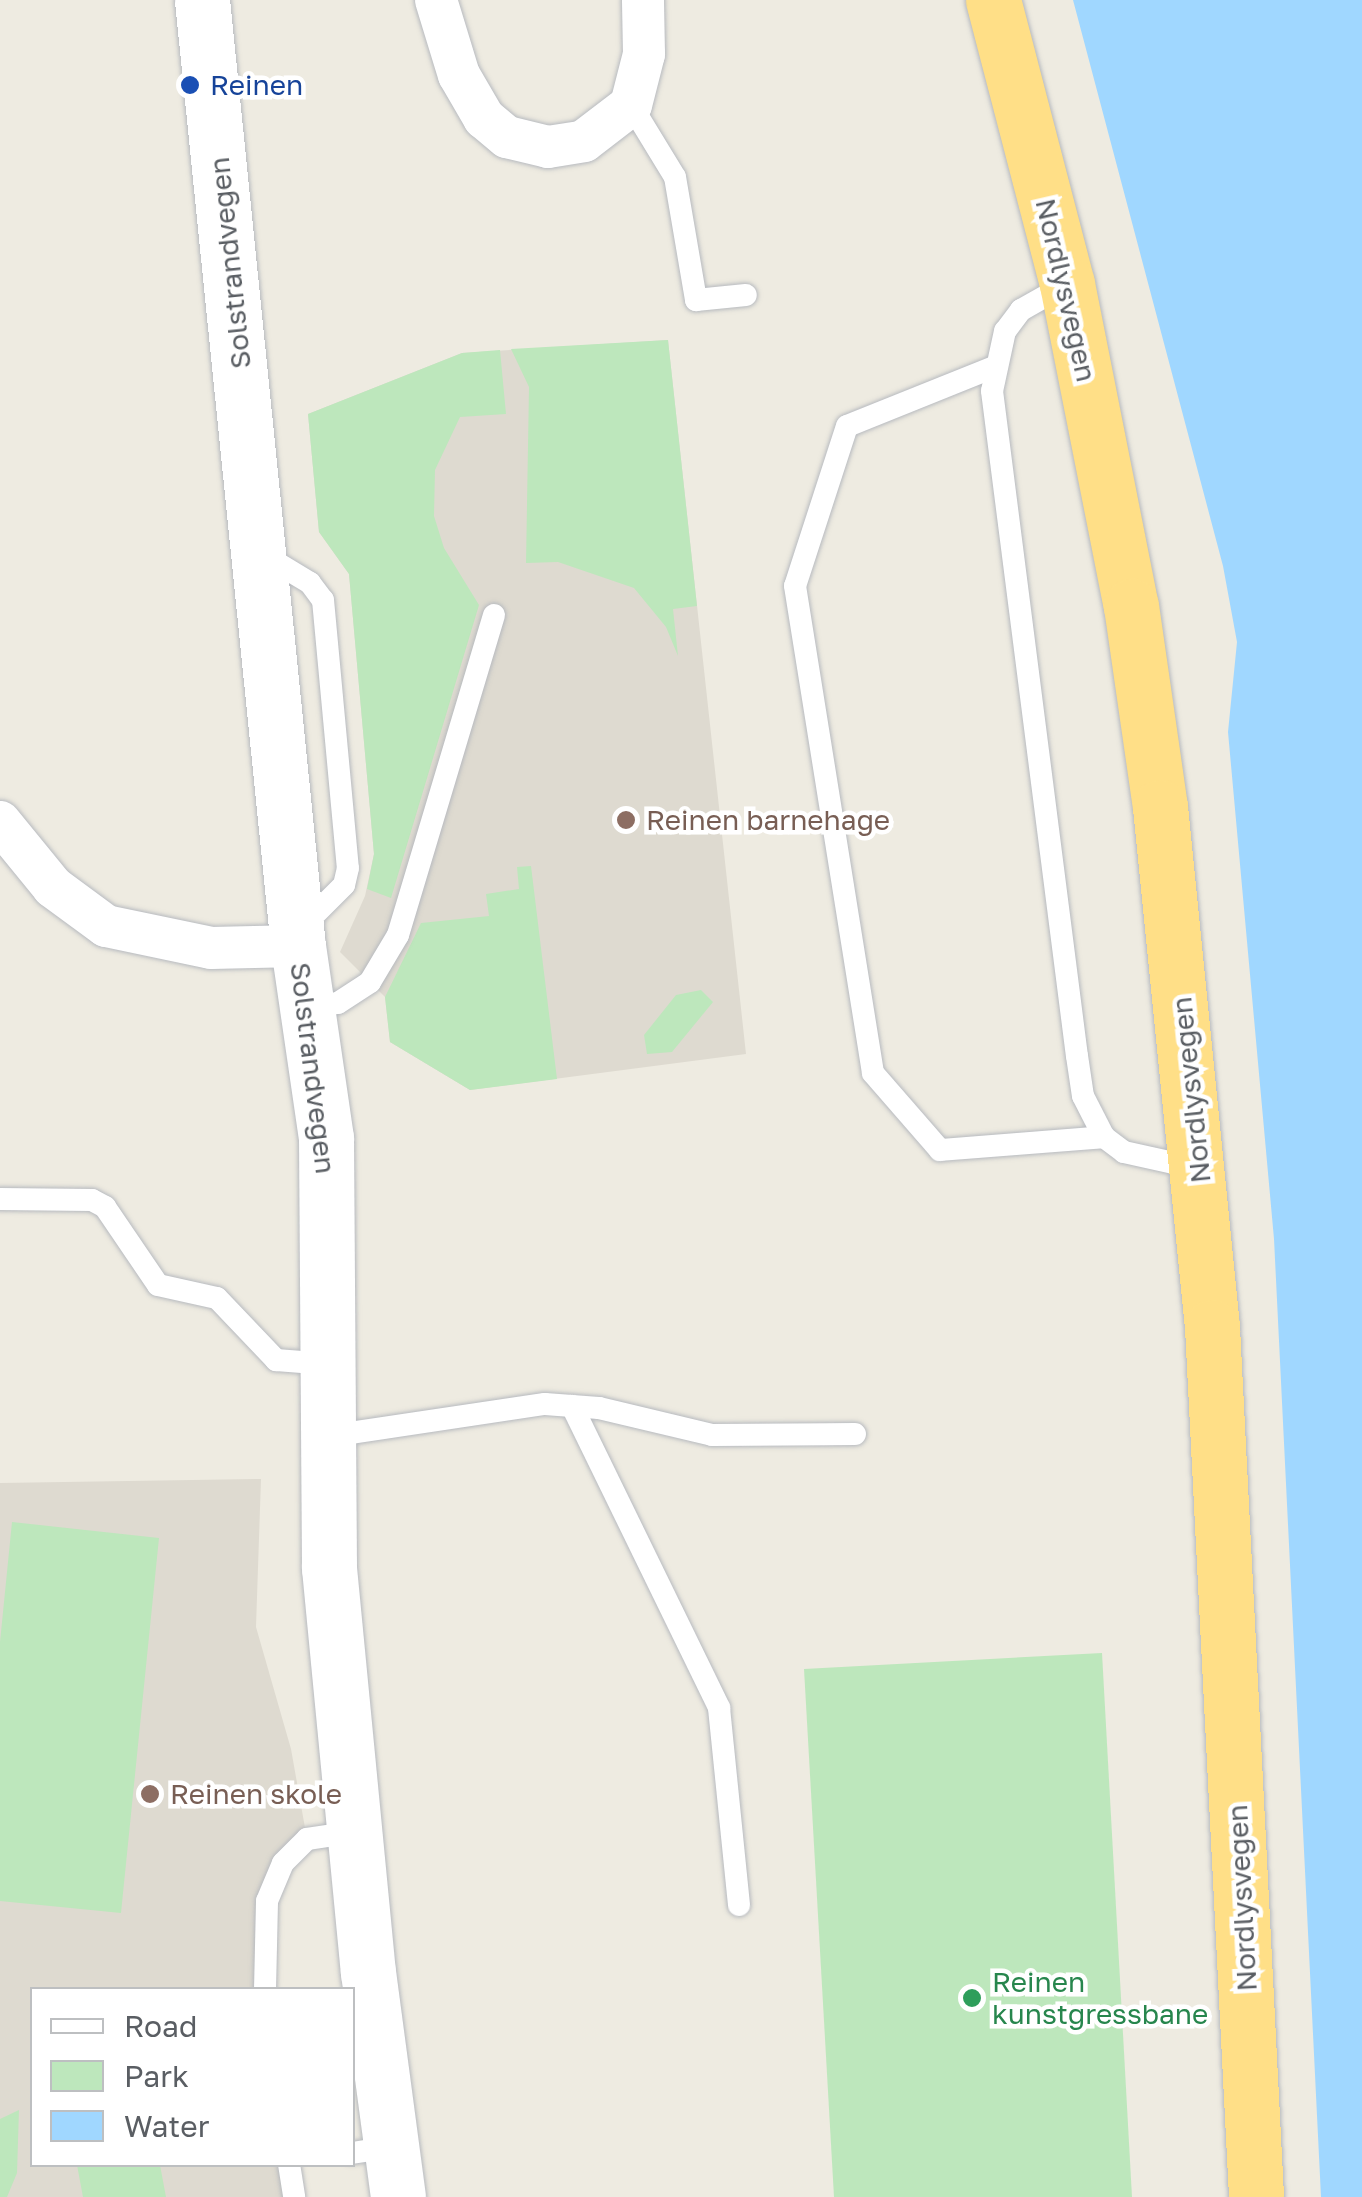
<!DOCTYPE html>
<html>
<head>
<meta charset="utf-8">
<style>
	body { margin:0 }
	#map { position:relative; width:1362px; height:2197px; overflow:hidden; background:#eeebe1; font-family:"Golos Text",sans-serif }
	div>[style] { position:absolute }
	.education>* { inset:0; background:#dedad0 }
	.green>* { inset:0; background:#bde7bc }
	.water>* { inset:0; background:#a0d7ff }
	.roads { filter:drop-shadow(0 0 2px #b7babf) drop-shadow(0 0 2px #b7babf) }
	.lane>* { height:22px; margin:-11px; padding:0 11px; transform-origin:11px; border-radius:11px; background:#fff }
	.street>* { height:42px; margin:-21px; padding:0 21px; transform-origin:21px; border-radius:21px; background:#fff }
	.secondary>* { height:55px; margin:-27.5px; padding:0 27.5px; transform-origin:27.5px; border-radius:27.5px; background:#fff }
	.highway>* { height:55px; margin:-27.5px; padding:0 27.5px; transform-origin:27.5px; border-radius:27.5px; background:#ffdf87 }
	.dots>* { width:28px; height:28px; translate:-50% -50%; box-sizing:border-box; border:5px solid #fff; border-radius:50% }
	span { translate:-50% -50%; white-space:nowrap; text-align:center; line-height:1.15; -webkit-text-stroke:9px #fff; paint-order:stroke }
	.transit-label { font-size:28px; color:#164399 }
	.left { translate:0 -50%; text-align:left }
	.street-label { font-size:28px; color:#5a5e63 }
	.education-label { font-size:28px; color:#785e54 }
	.leisure-label { font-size:28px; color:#27864d }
	.legend { position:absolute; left:30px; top:1987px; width:325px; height:180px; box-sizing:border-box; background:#fff; border:2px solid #bdbfc1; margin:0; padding:12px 18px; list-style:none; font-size:30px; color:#5a5e63 }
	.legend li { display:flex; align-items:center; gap:20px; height:50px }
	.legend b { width:50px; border:2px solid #bdbfc1 }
</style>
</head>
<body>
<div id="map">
	<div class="education">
		<div style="clip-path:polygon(668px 340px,746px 1054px,470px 1090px,390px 1042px,385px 997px,340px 952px,365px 896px,374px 854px,349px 574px,319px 532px,308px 414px,462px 353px)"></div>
		<div style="clip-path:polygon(261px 1479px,256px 1627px,291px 1749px,307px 1839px,283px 1863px,265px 1989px,32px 1990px,32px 2164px,289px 2165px,294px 2197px,0 2197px,0 1483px)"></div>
	</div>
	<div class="green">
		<div style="clip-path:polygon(668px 340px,697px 606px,673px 609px,678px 656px,666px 627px,634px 588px,558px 562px,526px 563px,529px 387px,511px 349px)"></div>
		<div style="clip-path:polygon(500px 350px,506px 414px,460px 417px,435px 470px,434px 516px,444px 548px,479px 605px,391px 898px,367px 889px,374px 854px,349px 574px,319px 532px,308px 414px,462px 353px)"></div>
		<div style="clip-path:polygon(531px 866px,557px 1079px,470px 1090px,390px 1042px,385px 997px,421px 923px,489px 916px,486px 894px,519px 889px,517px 867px)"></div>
		<div style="clip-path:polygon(701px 990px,713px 1002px,672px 1052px,647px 1054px,644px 1035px,676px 995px)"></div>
		<div style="clip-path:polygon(12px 1522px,159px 1538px,121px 1913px,0 1901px,0 1642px)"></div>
		<div style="clip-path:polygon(1102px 1653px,1132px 2197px,834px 2197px,804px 1669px)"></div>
		<div style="clip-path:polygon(19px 2110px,17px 2173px,7px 2197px,0 2197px,0 2119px)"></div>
		<div style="clip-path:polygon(77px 2165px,160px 2165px,166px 2197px,83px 2197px)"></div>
	</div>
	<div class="water">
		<div style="clip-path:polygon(1073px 0,1362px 0,1362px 2197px,1321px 2197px,1274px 1239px,1228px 732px,1237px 642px,1223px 566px)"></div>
	</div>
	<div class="roads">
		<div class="lane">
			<div style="left:631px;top:105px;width:84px;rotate:58.6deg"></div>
			<div style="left:675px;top:177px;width:125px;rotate:80.3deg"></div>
			<div style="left:696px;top:300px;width:50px;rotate:-5.7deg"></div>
			<div style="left:1067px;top:284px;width:53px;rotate:150.5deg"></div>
			<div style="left:1021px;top:310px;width:26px;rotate:127deg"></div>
			<div style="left:1005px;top:331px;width:61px;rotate:102.2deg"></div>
			<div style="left:992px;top:391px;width:670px;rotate:82.72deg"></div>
			<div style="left:1077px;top:1056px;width:40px;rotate:81.5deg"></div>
			<div style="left:1083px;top:1096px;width:46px;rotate:62.9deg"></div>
			<div style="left:1104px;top:1137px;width:25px;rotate:37deg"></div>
			<div style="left:1124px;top:1152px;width:74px;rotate:12.5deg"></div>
			<div style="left:994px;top:367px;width:158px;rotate:158.1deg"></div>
			<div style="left:847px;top:426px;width:168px;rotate:108deg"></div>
			<div style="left:795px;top:586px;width:493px;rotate:80.9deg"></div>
			<div style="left:873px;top:1073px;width:102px;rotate:49deg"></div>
			<div style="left:940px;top:1150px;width:165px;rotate:-4.5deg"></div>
			<div style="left:262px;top:554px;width:56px;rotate:31.1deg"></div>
			<div style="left:310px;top:583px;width:21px;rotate:53deg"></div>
			<div style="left:323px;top:600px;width:269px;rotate:84.7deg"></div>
			<div style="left:348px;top:868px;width:17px;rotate:103deg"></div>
			<div style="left:344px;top:885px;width:58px;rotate:135deg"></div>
			<div style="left:306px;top:1008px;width:32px;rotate:-9deg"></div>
			<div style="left:338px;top:1003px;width:38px;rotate:-33deg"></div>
			<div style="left:370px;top:982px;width:55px;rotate:-59.2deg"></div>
			<div style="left:398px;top:935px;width:334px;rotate:-73.3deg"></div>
			<div style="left:0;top:1199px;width:92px;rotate:0.6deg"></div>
			<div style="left:92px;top:1200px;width:15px;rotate:28deg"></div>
			<div style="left:105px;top:1207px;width:94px;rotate:55.8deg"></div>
			<div style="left:158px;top:1285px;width:60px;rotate:12.4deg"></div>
			<div style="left:217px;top:1298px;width:86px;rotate:46.4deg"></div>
			<div style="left:276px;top:1360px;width:52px;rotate:4.4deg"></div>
			<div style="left:572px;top:1406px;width:336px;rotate:64deg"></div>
			<div style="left:719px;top:1708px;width:198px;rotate:84.2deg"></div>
			<div style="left:330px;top:1436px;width:217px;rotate:-8.5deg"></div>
			<div style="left:545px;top:1404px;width:54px;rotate:4.2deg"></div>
			<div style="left:599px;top:1408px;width:116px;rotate:13.4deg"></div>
			<div style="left:712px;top:1435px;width:143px;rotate:-0.4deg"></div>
			<div style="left:265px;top:1990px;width:89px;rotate:-88.7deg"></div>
			<div style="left:267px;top:1901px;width:41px;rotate:-67.2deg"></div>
			<div style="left:283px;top:1863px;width:34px;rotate:-45deg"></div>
			<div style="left:307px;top:1839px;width:48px;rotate:-8.5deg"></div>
			<div style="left:352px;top:2153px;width:38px;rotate:-9deg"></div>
			<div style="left:289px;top:2164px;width:33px;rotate:81deg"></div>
		</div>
		<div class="street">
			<div style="left:436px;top:0;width:78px;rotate:73deg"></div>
			<div style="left:459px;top:75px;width:50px;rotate:59.8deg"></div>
			<div style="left:484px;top:118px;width:30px;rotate:40deg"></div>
			<div style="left:507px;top:137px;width:42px;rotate:13.7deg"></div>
			<div style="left:548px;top:147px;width:36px;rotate:-9deg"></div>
			<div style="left:584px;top:141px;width:59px;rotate:-37.5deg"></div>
			<div style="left:631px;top:105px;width:53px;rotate:-75.7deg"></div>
			<div style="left:644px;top:54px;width:54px;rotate:-91.1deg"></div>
			<div style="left:0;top:822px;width:84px;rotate:50.8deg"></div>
			<div style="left:53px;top:887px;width:66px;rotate:36.3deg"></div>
			<div style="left:106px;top:926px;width:107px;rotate:11.8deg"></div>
			<div style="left:211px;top:948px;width:87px;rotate:-1.3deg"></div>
		</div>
		<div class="secondary">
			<div style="left:202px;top:0;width:951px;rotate:84.21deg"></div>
			<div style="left:298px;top:946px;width:194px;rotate:81.7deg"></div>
			<div style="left:326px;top:1138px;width:430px;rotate:89.6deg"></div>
			<div style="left:329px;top:1568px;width:406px;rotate:84.5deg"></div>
			<div style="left:368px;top:1972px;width:227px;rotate:82.4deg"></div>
		</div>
		<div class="highway">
			<div style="left:993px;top:0;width:293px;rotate:75.4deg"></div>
			<div style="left:1067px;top:284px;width:328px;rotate:78.8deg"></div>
			<div style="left:1131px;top:606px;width:203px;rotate:81.8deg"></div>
			<div style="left:1160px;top:807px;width:523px;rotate:84.29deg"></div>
			<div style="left:1212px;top:1327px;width:871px;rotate:87.1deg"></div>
		</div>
	</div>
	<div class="dots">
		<div style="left:190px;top:85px;background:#1a4fb4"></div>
		<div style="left:626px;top:820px;background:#8d6e63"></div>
		<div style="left:150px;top:1794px;background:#8d6e63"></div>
		<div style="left:972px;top:1998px;background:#2e9e5b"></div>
	</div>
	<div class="transit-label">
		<span class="left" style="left:210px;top:85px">Reinen</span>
	</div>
	<div class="street-label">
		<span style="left:230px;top:263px;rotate:-96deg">Solstrandvegen</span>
		<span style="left:1066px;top:290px;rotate:77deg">Nordlysvegen</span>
		<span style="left:313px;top:1068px;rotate:83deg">Solstrandvegen</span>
		<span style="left:1191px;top:1090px;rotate:-96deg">Nordlysvegen</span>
		<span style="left:1242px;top:1898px;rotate:-93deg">Nordlysvegen</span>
	</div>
	<div class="education-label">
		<span class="left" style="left:646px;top:820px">Reinen barnehage</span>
		<span class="left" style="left:170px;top:1794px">Reinen skole</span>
	</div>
	<div class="leisure-label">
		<span class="left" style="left:992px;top:1998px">Reinen<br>kunstgressbane</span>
	</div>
	<ul class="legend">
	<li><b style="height:12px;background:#fff"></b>Road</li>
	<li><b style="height:28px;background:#bde7bc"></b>Park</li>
	<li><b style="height:28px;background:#a0d7ff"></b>Water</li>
	</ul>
</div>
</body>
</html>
